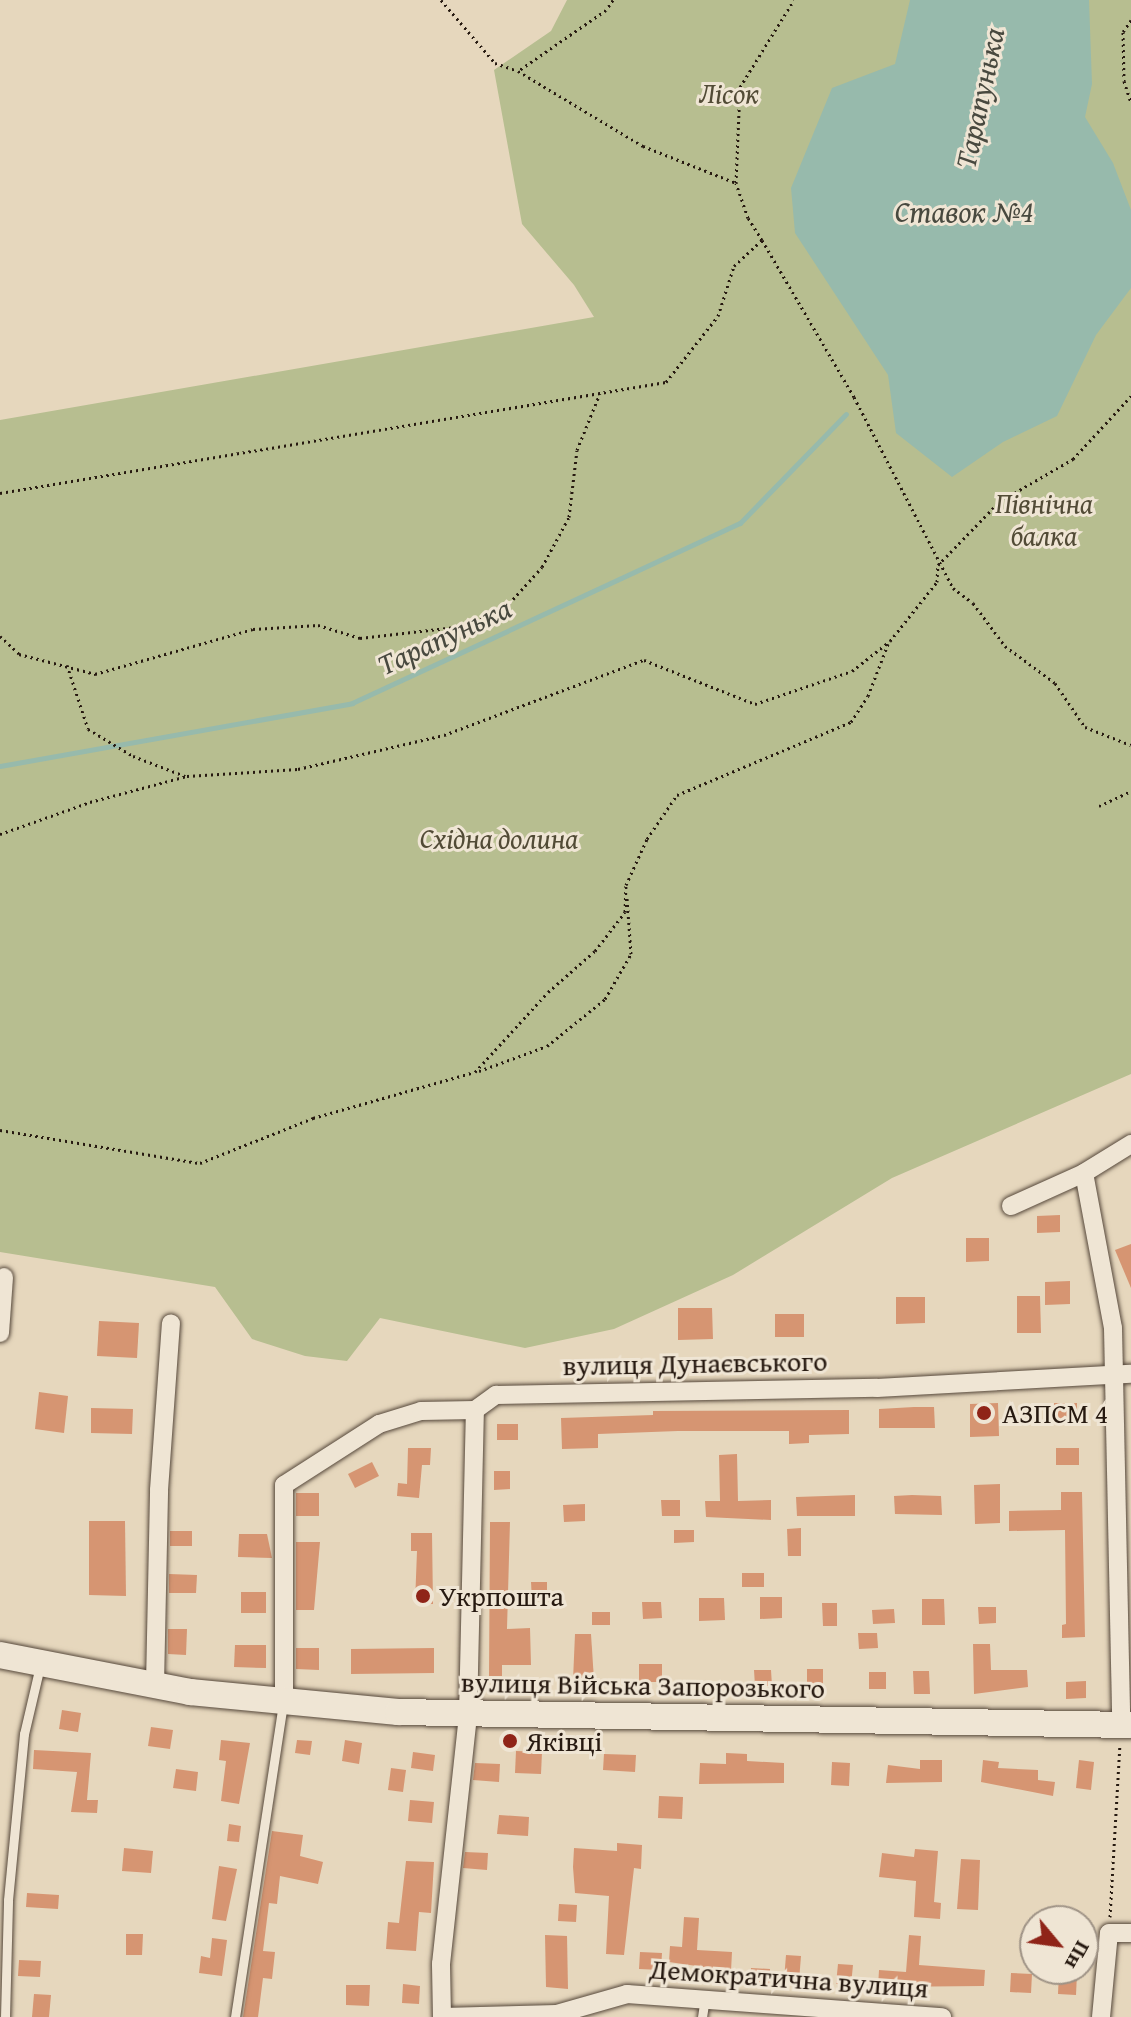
<!DOCTYPE html>
<html>
<head>
<meta charset="utf-8">
<style>
	body { margin:0 }
	#map { position:relative; width:1131px; height:2017px; overflow:hidden; background:#e6d7bd; font-family:"Gentium Book Plus",serif }
	div>[style] { position:absolute }
	.green>* { inset:0; background:#b7be90 }
	.water>* { inset:0; background:#97baac }
	.stream>* { height:5px; margin:-2.5px; padding:0 2.5px; transform-origin:2.5px; border-radius:2.5px; background:#97baac }
	.building>* { inset:0; background:#d69572 }
	.path>* { height:3px; margin-top:-1.5px; transform-origin:0; background:repeating-linear-gradient(90deg,#261910 0 2px,transparent 0 6px) }
	.roads { filter:drop-shadow(0 0 2px #56483b) drop-shadow(0 0 2px #56483b) }
	.lane>* { height:9px; margin:-4.5px; padding:0 4.5px; transform-origin:4.5px; border-radius:4.5px; background:#efe5d4 }
	.street>* { height:18px; margin:-9px; padding:0 9px; transform-origin:9px; border-radius:9px; background:#efe5d4 }
	.secondary>* { height:26px; margin:-13px; padding:0 13px; transform-origin:13px; border-radius:13px; background:#efe5d4 }
	.dots>* { width:22px; height:22px; translate:-50% -50%; box-sizing:border-box; border:4px solid #efe5d4; border-radius:50% }
	span { translate:-50% -50%; white-space:nowrap; text-align:center; line-height:1.15; -webkit-text-stroke:6px #efe5d4; paint-order:stroke }
	.park-label { font-size:28px; color:#524b36; font-style:italic }
	.street-label { font-size:28px; color:#261910 }
	.poi-label { font-size:28px; color:#261910 }
	.left { translate:0 -50%; text-align:left }
	.water-label { font-size:30px; color:#48493f; font-style:italic }
	.north { position:absolute; left:1019px; top:1905px; width:80px; height:80px; box-sizing:border-box; background:#efe5d4; border:2px solid #9f9386; border-radius:50%; rotate:119deg; font-size:22px; font-weight:700; line-height:32px; text-align:center; color:#261910 }
	.north::after { content:''; display:block; margin:auto; width:28px; height:36px; background:#8f2418; clip-path:polygon(50% 0,100% 100%,50% 72%,0 100%) }
</style>
</head>
<body>
<div id="map">
	<div class="green">
		<div style="clip-path:polygon(567px 0,1131px 0,1131px 1074px,892px 1178px,733px 1275px,614px 1329px,525px 1348px,380px 1318px,347px 1361px,305px 1356px,252px 1339px,215px 1287px,0 1252px,0 420px,594px 317px,574px 285px,522px 224px,494px 70px,551px 31px)"></div>
	</div>
	<div class="water">
		<div style="clip-path:polygon(910px 0,1089px 0,1092px 84px,1085px 117px,1113px 163px,1131px 210px,1131px 288px,1096px 335px,1057px 416px,1003px 442px,952px 477px,896px 433px,888px 375px,795px 233px,791px 188px,832px 88px,895px 64px)"></div>
	</div>
	<div class="stream">
		<div style="left:0;top:766px;width:358px;rotate:-10.1deg"></div>
		<div style="left:352px;top:703px;width:428px;rotate:-24.9deg"></div>
		<div style="left:740px;top:523px;width:152px;rotate:-45.8deg"></div>
	</div>
	<div class="building">
		<div style="clip-path:polygon(1060px 1215px,1060px 1232px,1037px 1233px,1037px 1216px)"></div>
		<div style="clip-path:polygon(966px 1238px,989px 1238px,989px 1261px,966px 1262px)"></div>
		<div style="clip-path:polygon(1131px 1244px,1131px 1288px,1115px 1250px)"></div>
		<div style="clip-path:polygon(1070px 1281px,1070px 1304px,1045px 1305px,1045px 1282px)"></div>
		<div style="clip-path:polygon(1017px 1296px,1040px 1296px,1041px 1333px,1017px 1333px)"></div>
		<div style="clip-path:polygon(896px 1297px,925px 1297px,925px 1323px,896px 1324px)"></div>
		<div style="clip-path:polygon(678px 1308px,712px 1308px,713px 1339px,678px 1340px)"></div>
		<div style="clip-path:polygon(775px 1314px,804px 1314px,804px 1337px,775px 1337px)"></div>
		<div style="clip-path:polygon(99px 1321px,139px 1323px,137px 1358px,97px 1356px)"></div>
		<div style="clip-path:polygon(39px 1392px,68px 1396px,64px 1433px,35px 1429px)"></div>
		<div style="clip-path:polygon(998px 1403px,999px 1436px,970px 1437px,970px 1404px)"></div>
		<div style="clip-path:polygon(1054px 1403px,1077px 1403px,1077px 1419px,1054px 1420px)"></div>
		<div style="clip-path:polygon(914px 1407px,934px 1407px,935px 1428px,879px 1428px,879px 1409px)"></div>
		<div style="clip-path:polygon(91px 1408px,133px 1409px,132px 1434px,91px 1433px)"></div>
		<div style="clip-path:polygon(849px 1410px,849px 1434px,809px 1435px,809px 1443px,789px 1444px,789px 1431px,678px 1431px,598px 1434px,598px 1448px,562px 1449px,561px 1418px,653px 1415px,653px 1411px)"></div>
		<div style="clip-path:polygon(497px 1424px,518px 1424px,518px 1440px,497px 1440px)"></div>
		<div style="clip-path:polygon(408px 1448px,431px 1448px,430px 1465px,422px 1465px,419px 1498px,397px 1496px,398px 1483px,407px 1484px)"></div>
		<div style="clip-path:polygon(1056px 1448px,1079px 1448px,1079px 1465px,1056px 1465px)"></div>
		<div style="clip-path:polygon(737px 1454px,738px 1501px,771px 1500px,771px 1520px,706px 1517px,705px 1501px,720px 1501px,719px 1455px)"></div>
		<div style="clip-path:polygon(372px 1462px,379px 1476px,355px 1488px,348px 1474px)"></div>
		<div style="clip-path:polygon(494px 1471px,510px 1471px,510px 1489px,494px 1490px)"></div>
		<div style="clip-path:polygon(1000px 1484px,1000px 1523px,975px 1524px,974px 1485px)"></div>
		<div style="clip-path:polygon(1061px 1492px,1082px 1492px,1085px 1637px,1062px 1638px,1062px 1625px,1066px 1624px,1065px 1530px,1009px 1531px,1009px 1511px,1061px 1510px)"></div>
		<div style="clip-path:polygon(296px 1493px,319px 1493px,319px 1516px,296px 1516px)"></div>
		<div style="clip-path:polygon(855px 1495px,855px 1516px,797px 1516px,796px 1497px)"></div>
		<div style="clip-path:polygon(912px 1495px,941px 1496px,942px 1515px,895px 1514px,894px 1496px)"></div>
		<div style="clip-path:polygon(661px 1500px,680px 1500px,680px 1516px,662px 1516px)"></div>
		<div style="clip-path:polygon(585px 1504px,585px 1521px,564px 1522px,563px 1505px)"></div>
		<div style="clip-path:polygon(89px 1521px,125px 1521px,126px 1596px,89px 1595px)"></div>
		<div style="clip-path:polygon(490px 1522px,510px 1522px,507px 1629px,530px 1628px,531px 1665px,502px 1665px,502px 1676px,489px 1676px)"></div>
		<div style="clip-path:polygon(801px 1528px,801px 1556px,788px 1556px,787px 1529px)"></div>
		<div style="clip-path:polygon(674px 1530px,694px 1530px,694px 1542px,674px 1543px)"></div>
		<div style="clip-path:polygon(170px 1531px,192px 1531px,192px 1546px,170px 1546px)"></div>
		<div style="clip-path:polygon(411px 1533px,432px 1533px,433px 1604px,415px 1603px,417px 1551px,411px 1551px)"></div>
		<div style="clip-path:polygon(239px 1534px,267px 1534px,272px 1558px,238px 1557px)"></div>
		<div style="clip-path:polygon(296px 1542px,320px 1542px,314px 1610px,296px 1610px)"></div>
		<div style="clip-path:polygon(742px 1573px,764px 1573px,764px 1587px,742px 1587px)"></div>
		<div style="clip-path:polygon(169px 1574px,197px 1575px,196px 1593px,169px 1593px)"></div>
		<div style="clip-path:polygon(531px 1582px,547px 1582px,547px 1599px,532px 1600px)"></div>
		<div style="clip-path:polygon(241px 1592px,266px 1592px,266px 1613px,241px 1613px)"></div>
		<div style="clip-path:polygon(760px 1597px,782px 1597px,782px 1618px,760px 1619px)"></div>
		<div style="clip-path:polygon(699px 1598px,724px 1598px,725px 1620px,699px 1621px)"></div>
		<div style="clip-path:polygon(922px 1599px,944px 1599px,945px 1625px,922px 1625px)"></div>
		<div style="clip-path:polygon(642px 1602px,661px 1602px,662px 1618px,643px 1619px)"></div>
		<div style="clip-path:polygon(822px 1603px,837px 1603px,837px 1626px,823px 1626px)"></div>
		<div style="clip-path:polygon(978px 1607px,996px 1607px,996px 1623px,979px 1624px)"></div>
		<div style="clip-path:polygon(894px 1609px,895px 1623px,873px 1624px,872px 1610px)"></div>
		<div style="clip-path:polygon(592px 1612px,610px 1612px,610px 1625px,592px 1625px)"></div>
		<div style="clip-path:polygon(168px 1629px,187px 1629px,186px 1655px,168px 1654px)"></div>
		<div style="clip-path:polygon(858px 1633px,877px 1633px,878px 1648px,859px 1649px)"></div>
		<div style="clip-path:polygon(575px 1634px,591px 1634px,594px 1680px,573px 1680px)"></div>
		<div style="clip-path:polygon(973px 1644px,990px 1644px,991px 1670px,1027px 1670px,1028px 1687px,974px 1694px)"></div>
		<div style="clip-path:polygon(235px 1645px,266px 1645px,266px 1668px,234px 1667px)"></div>
		<div style="clip-path:polygon(296px 1648px,319px 1648px,319px 1670px,296px 1669px)"></div>
		<div style="clip-path:polygon(434px 1648px,434px 1673px,351px 1674px,351px 1649px)"></div>
		<div style="clip-path:polygon(639px 1664px,662px 1664px,662px 1682px,639px 1682px)"></div>
		<div style="clip-path:polygon(807px 1669px,823px 1669px,823px 1689px,807px 1689px)"></div>
		<div style="clip-path:polygon(754px 1670px,771px 1670px,772px 1686px,755px 1686px)"></div>
		<div style="clip-path:polygon(913px 1671px,929px 1671px,930px 1694px,914px 1694px)"></div>
		<div style="clip-path:polygon(869px 1672px,886px 1672px,886px 1689px,869px 1689px)"></div>
		<div style="clip-path:polygon(1086px 1681px,1086px 1698px,1066px 1699px,1066px 1682px)"></div>
		<div style="clip-path:polygon(62px 1710px,81px 1713px,78px 1732px,59px 1729px)"></div>
		<div style="clip-path:polygon(151px 1727px,173px 1730px,170px 1749px,148px 1746px)"></div>
		<div style="clip-path:polygon(221px 1740px,250px 1743px,239px 1804px,221px 1801px,226px 1761px,219px 1760px)"></div>
		<div style="clip-path:polygon(297px 1740px,312px 1741px,310px 1755px,295px 1753px)"></div>
		<div style="clip-path:polygon(345px 1740px,362px 1743px,359px 1764px,342px 1761px)"></div>
		<div style="clip-path:polygon(34px 1750px,91px 1753px,87px 1800px,98px 1800px,97px 1813px,71px 1812px,77px 1772px,33px 1769px)"></div>
		<div style="clip-path:polygon(516px 1751px,542px 1752px,541px 1774px,515px 1773px)"></div>
		<div style="clip-path:polygon(413px 1752px,435px 1755px,433px 1771px,411px 1768px)"></div>
		<div style="clip-path:polygon(726px 1753px,747px 1754px,747px 1761px,784px 1763px,784px 1783px,699px 1784px,700px 1763px,726px 1764px)"></div>
		<div style="clip-path:polygon(604px 1754px,636px 1755px,635px 1772px,603px 1770px)"></div>
		<div style="clip-path:polygon(920px 1760px,942px 1760px,942px 1782px,886px 1783px,888px 1765px,920px 1769px)"></div>
		<div style="clip-path:polygon(983px 1760px,999px 1762px,998px 1768px,1038px 1770px,1038px 1780px,1055px 1782px,1053px 1796px,981px 1782px)"></div>
		<div style="clip-path:polygon(1079px 1760px,1094px 1762px,1091px 1790px,1076px 1788px)"></div>
		<div style="clip-path:polygon(832px 1762px,850px 1763px,849px 1786px,831px 1785px)"></div>
		<div style="clip-path:polygon(475px 1763px,500px 1764px,499px 1782px,473px 1780px)"></div>
		<div style="clip-path:polygon(391px 1768px,406px 1770px,403px 1792px,388px 1790px)"></div>
		<div style="clip-path:polygon(176px 1769px,198px 1772px,196px 1791px,173px 1788px)"></div>
		<div style="clip-path:polygon(659px 1796px,683px 1797px,682px 1819px,658px 1818px)"></div>
		<div style="clip-path:polygon(410px 1800px,434px 1802px,432px 1823px,408px 1821px)"></div>
		<div style="clip-path:polygon(499px 1815px,529px 1817px,528px 1836px,497px 1834px)"></div>
		<div style="clip-path:polygon(229px 1824px,241px 1826px,239px 1842px,227px 1841px)"></div>
		<div style="clip-path:polygon(272px 1831px,303px 1835px,300px 1856px,323px 1862px,318px 1884px,280px 1876px,277px 1904px,269px 1903px,263px 1951px,275px 1952px,272px 1979px,263px 1978px,258px 2017px,243px 2017px)"></div>
		<div style="clip-path:polygon(617px 1843px,642px 1845px,641px 1869px,634px 1868px,624px 1955px,606px 1954px,609px 1896px,575px 1893px,573px 1867px,574px 1848px,617px 1851px)"></div>
		<div style="clip-path:polygon(124px 1848px,153px 1851px,151px 1873px,122px 1871px)"></div>
		<div style="clip-path:polygon(915px 1849px,938px 1851px,934px 1902px,941px 1903px,940px 1919px,914px 1917px,916px 1881px,879px 1877px,882px 1853px,914px 1857px)"></div>
		<div style="clip-path:polygon(465px 1852px,488px 1853px,487px 1870px,463px 1868px)"></div>
		<div style="clip-path:polygon(961px 1859px,980px 1860px,978px 1910px,957px 1909px)"></div>
		<div style="clip-path:polygon(406px 1861px,434px 1862px,431px 1913px,419px 1912px,416px 1951px,386px 1949px,388px 1922px,399px 1923px)"></div>
		<div style="clip-path:polygon(219px 1866px,237px 1869px,226px 1921px,212px 1919px)"></div>
		<div style="clip-path:polygon(27px 1893px,59px 1895px,58px 1909px,26px 1907px)"></div>
		<div style="clip-path:polygon(559px 1904px,577px 1905px,576px 1922px,558px 1921px)"></div>
		<div style="clip-path:polygon(684px 1917px,699px 1918px,697px 1950px,732px 1952px,731px 1971px,669px 1962px,670px 1946px,682px 1947px)"></div>
		<div style="clip-path:polygon(126px 1934px,143px 1934px,142px 1955px,126px 1955px)"></div>
		<div style="clip-path:polygon(545px 1935px,567px 1936px,568px 1989px,546px 1987px)"></div>
		<div style="clip-path:polygon(909px 1935px,921px 1936px,919px 1965px,985px 1970px,984px 1986px,878px 1987px,879px 1970px,906px 1972px)"></div>
		<div style="clip-path:polygon(212px 1938px,227px 1940px,222px 1976px,199px 1973px,201px 1956px,210px 1958px)"></div>
		<div style="clip-path:polygon(640px 1952px,662px 1953px,661px 1970px,639px 1969px)"></div>
		<div style="clip-path:polygon(786px 1955px,801px 1956px,799px 1981px,784px 1980px)"></div>
		<div style="clip-path:polygon(19px 1960px,41px 1961px,40px 1977px,18px 1976px)"></div>
		<div style="clip-path:polygon(838px 1964px,853px 1965px,851px 1985px,836px 1984px)"></div>
		<div style="clip-path:polygon(751px 1968px,770px 1969px,769px 1985px,750px 1984px)"></div>
		<div style="clip-path:polygon(1059px 1972px,1077px 1973px,1076px 1995px,1058px 1994px)"></div>
		<div style="clip-path:polygon(1011px 1973px,1032px 1974px,1031px 1993px,1010px 1992px)"></div>
		<div style="clip-path:polygon(403px 1984px,420px 1986px,419px 2004px,402px 2003px)"></div>
		<div style="clip-path:polygon(346px 1985px,370px 1985px,369px 2006px,346px 2005px)"></div>
		<div style="clip-path:polygon(34px 1994px,51px 1995px,49px 2017px,32px 2017px)"></div>
	</div>
	<div class="path">
		<div style="left:441px;top:0;width:83px;rotate:49.4deg"></div>
		<div style="left:495px;top:63px;width:24px;rotate:19deg"></div>
		<div style="left:613px;top:0;width:12px;rotate:125deg"></div>
		<div style="left:606px;top:10px;width:107px;rotate:145.3deg"></div>
		<div style="left:518px;top:71px;width:146px;rotate:31deg"></div>
		<div style="left:643px;top:146px;width:100px;rotate:21.7deg"></div>
		<div style="left:1131px;top:20px;width:14px;rotate:124deg"></div>
		<div style="left:1123px;top:32px;width:49px;rotate:88.8deg"></div>
		<div style="left:1124px;top:81px;width:22px;rotate:72deg"></div>
		<div style="left:762px;top:240px;width:182px;rotate:59.6deg"></div>
		<div style="left:854px;top:397px;width:215px;rotate:62.6deg"></div>
		<div style="left:953px;top:588px;width:25px;rotate:37deg"></div>
		<div style="left:973px;top:603px;width:54px;rotate:53.3deg"></div>
		<div style="left:1005px;top:646px;width:62px;rotate:36.5deg"></div>
		<div style="left:1055px;top:683px;width:53px;rotate:55.7deg"></div>
		<div style="left:1085px;top:727px;width:49px;rotate:21.4deg"></div>
		<div style="left:0;top:493px;width:675px;rotate:-9.46deg"></div>
		<div style="left:666px;top:382px;width:84px;rotate:-51.8deg"></div>
		<div style="left:718px;top:316px;width:52px;rotate:-72.3deg"></div>
		<div style="left:734px;top:266px;width:38px;rotate:-43deg"></div>
		<div style="left:762px;top:240px;width:26px;rotate:-122deg"></div>
		<div style="left:748px;top:218px;width:37px;rotate:-109deg"></div>
		<div style="left:736px;top:183px;width:96px;rotate:-87.6deg"></div>
		<div style="left:740px;top:87px;width:102px;rotate:-58.2deg"></div>
		<div style="left:0;top:636px;width:26px;rotate:43deg"></div>
		<div style="left:19px;top:654px;width:79px;rotate:14.7deg"></div>
		<div style="left:95px;top:674px;width:164px;rotate:-15.9deg"></div>
		<div style="left:253px;top:629px;width:65px;rotate:-3.5deg"></div>
		<div style="left:318px;top:625px;width:44px;rotate:17.2deg"></div>
		<div style="left:360px;top:638px;width:105px;rotate:-6.6deg"></div>
		<div style="left:464px;top:626px;width:45px;rotate:-23.7deg"></div>
		<div style="left:505px;top:608px;width:55px;rotate:-47.9deg"></div>
		<div style="left:542px;top:567px;width:57px;rotate:-61.6deg"></div>
		<div style="left:569px;top:517px;width:67px;rotate:-83.2deg"></div>
		<div style="left:577px;top:450px;width:61px;rotate:-68deg"></div>
		<div style="left:67px;top:665px;width:67px;rotate:71.8deg"></div>
		<div style="left:88px;top:729px;width:52px;rotate:31deg"></div>
		<div style="left:133px;top:756px;width:56px;rotate:21deg"></div>
		<div style="left:1099px;top:806px;width:35px;rotate:-25deg"></div>
		<div style="left:0;top:834px;width:96px;rotate:-19.6deg"></div>
		<div style="left:90px;top:802px;width:100px;rotate:-15deg"></div>
		<div style="left:187px;top:776px;width:111px;rotate:-3.6deg"></div>
		<div style="left:298px;top:769px;width:150px;rotate:-13.1deg"></div>
		<div style="left:444px;top:735px;width:214px;rotate:-20.6deg"></div>
		<div style="left:644px;top:660px;width:119px;rotate:21.6deg"></div>
		<div style="left:755px;top:704px;width:102px;rotate:-18.8deg"></div>
		<div style="left:852px;top:671px;width:48px;rotate:-38.3deg"></div>
		<div style="left:890px;top:641px;width:75px;rotate:-51.5deg"></div>
		<div style="left:937px;top:582px;width:17px;rotate:-87deg"></div>
		<div style="left:938px;top:565px;width:88px;rotate:-45.9deg"></div>
		<div style="left:999px;top:502px;width:86px;rotate:-30.2deg"></div>
		<div style="left:1073px;top:459px;width:86px;rotate:-47.4deg"></div>
		<div style="left:479px;top:1071px;width:72px;rotate:-20.2deg"></div>
		<div style="left:547px;top:1046px;width:75px;rotate:-39deg"></div>
		<div style="left:605px;top:999px;width:52px;rotate:-60deg"></div>
		<div style="left:631px;top:954px;width:56px;rotate:-94.1deg"></div>
		<div style="left:0;top:1130px;width:203px;rotate:9.4deg"></div>
		<div style="left:200px;top:1163px;width:122px;rotate:-21.7deg"></div>
		<div style="left:313px;top:1118px;width:168px;rotate:-15.9deg"></div>
		<div style="left:475px;top:1072px;width:108px;rotate:-47.6deg"></div>
		<div style="left:548px;top:992px;width:62px;rotate:-41.1deg"></div>
		<div style="left:595px;top:951px;width:49px;rotate:-52.4deg"></div>
		<div style="left:625px;top:912px;width:27px;rotate:-88deg"></div>
		<div style="left:626px;top:885px;width:51px;rotate:-65.5deg"></div>
		<div style="left:647px;top:839px;width:53px;rotate:-55.7deg"></div>
		<div style="left:677px;top:795px;width:189px;rotate:-22.8deg"></div>
		<div style="left:851px;top:722px;width:31px;rotate:-57deg"></div>
		<div style="left:868px;top:696px;width:56px;rotate:-69deg"></div>
		<div style="left:1110px;top:1917px;width:172px;rotate:-86.7deg"></div>
	</div>
	<div class="roads">
		<div class="lane">
			<div style="left:5px;top:2017px;width:117px;rotate:-88.5deg"></div>
			<div style="left:8px;top:1900px;width:167px;rotate:-84.5deg"></div>
			<div style="left:24px;top:1734px;width:70px;rotate:-76.8deg"></div>
			<div style="left:235px;top:2017px;width:317px;rotate:-81.3deg"></div>
			<div style="left:702px;top:2017px;width:20px;rotate:-81deg"></div>
		</div>
		<div class="street">
			<div style="left:1084px;top:1173px;width:158px;rotate:79.4deg"></div>
			<div style="left:1113px;top:1328px;width:397px;rotate:88.8deg"></div>
			<div style="left:1011px;top:1206px;width:80px;rotate:-24.3deg"></div>
			<div style="left:1084px;top:1173px;width:55px;rotate:-31.7deg"></div>
			<div style="left:0;top:1333px;width:56px;rotate:-85.9deg"></div>
			<div style="left:155px;top:1685px;width:195px;rotate:-88.8deg"></div>
			<div style="left:159px;top:1490px;width:167px;rotate:-85.9deg"></div>
			<div style="left:284px;top:1700px;width:215px;rotate:-90deg"></div>
			<div style="left:284px;top:1485px;width:113px;rotate:-32.7deg"></div>
			<div style="left:379px;top:1424px;width:44px;rotate:-17.2deg"></div>
			<div style="left:421px;top:1411px;width:54px;rotate:-1.1deg"></div>
			<div style="left:475px;top:1410px;width:26px;rotate:-36deg"></div>
			<div style="left:496px;top:1395px;width:381px;rotate:-1.1deg"></div>
			<div style="left:877px;top:1388px;width:254px;rotate:-3.2deg"></div>
			<div style="left:442px;top:2017px;width:53px;rotate:-91.1deg"></div>
			<div style="left:441px;top:1964px;width:250px;rotate:-83.8deg"></div>
			<div style="left:468px;top:1715px;width:305px;rotate:-88.7deg"></div>
			<div style="left:443px;top:2017px;width:114px;rotate:-1.5deg"></div>
			<div style="left:557px;top:2014px;width:73px;rotate:-15.9deg"></div>
			<div style="left:627px;top:1994px;width:316px;rotate:4.2deg"></div>
			<div style="left:1101px;top:2017px;width:84px;rotate:-84.6deg"></div>
			<div style="left:1109px;top:1933px;width:22px"></div>
		</div>
		<div class="secondary">
			<div style="left:0;top:1655px;width:194px;rotate:11deg"></div>
			<div style="left:190px;top:1692px;width:209px;rotate:5.5deg"></div>
			<div style="left:398px;top:1712px;width:733px;rotate:1.02deg"></div>
		</div>
	</div>
	<div class="dots">
		<div style="left:984px;top:1413px;background:#8f2418"></div>
		<div style="left:423px;top:1596px;background:#8f2418"></div>
		<div style="left:510px;top:1741px;background:#8f2418"></div>
	</div>
	<div class="park-label">
		<span style="left:729px;top:93px">Лісок</span>
		<span style="left:1044px;top:519px">Північна<br>балка</span>
		<span style="left:499px;top:838px">Східна долина</span>
	</div>
	<div class="street-label">
		<span style="left:695px;top:1363px;rotate:-1deg">вулиця Дунаєвського</span>
		<span style="left:643px;top:1685px;rotate:1deg">вулиця Війська Запорозького</span>
		<span style="left:789px;top:1978px;rotate:4deg">Демократична вулиця</span>
	</div>
	<div class="poi-label">
		<span class="left" style="left:1002px;top:1413px">АЗПСМ 4</span>
		<span class="left" style="left:439px;top:1596px">Укрпошта</span>
		<span class="left" style="left:526px;top:1741px">Яківці</span>
	</div>
	<div class="water-label">
		<span style="left:979px;top:98px;rotate:-78deg">Тарапунька</span>
		<span style="left:964px;top:211px">Ставок №4</span>
		<span style="left:444px;top:636px;rotate:-25deg">Тарапунька</span>
	</div>
	<div class="north">Пн</div>
</div>
</body>
</html>
